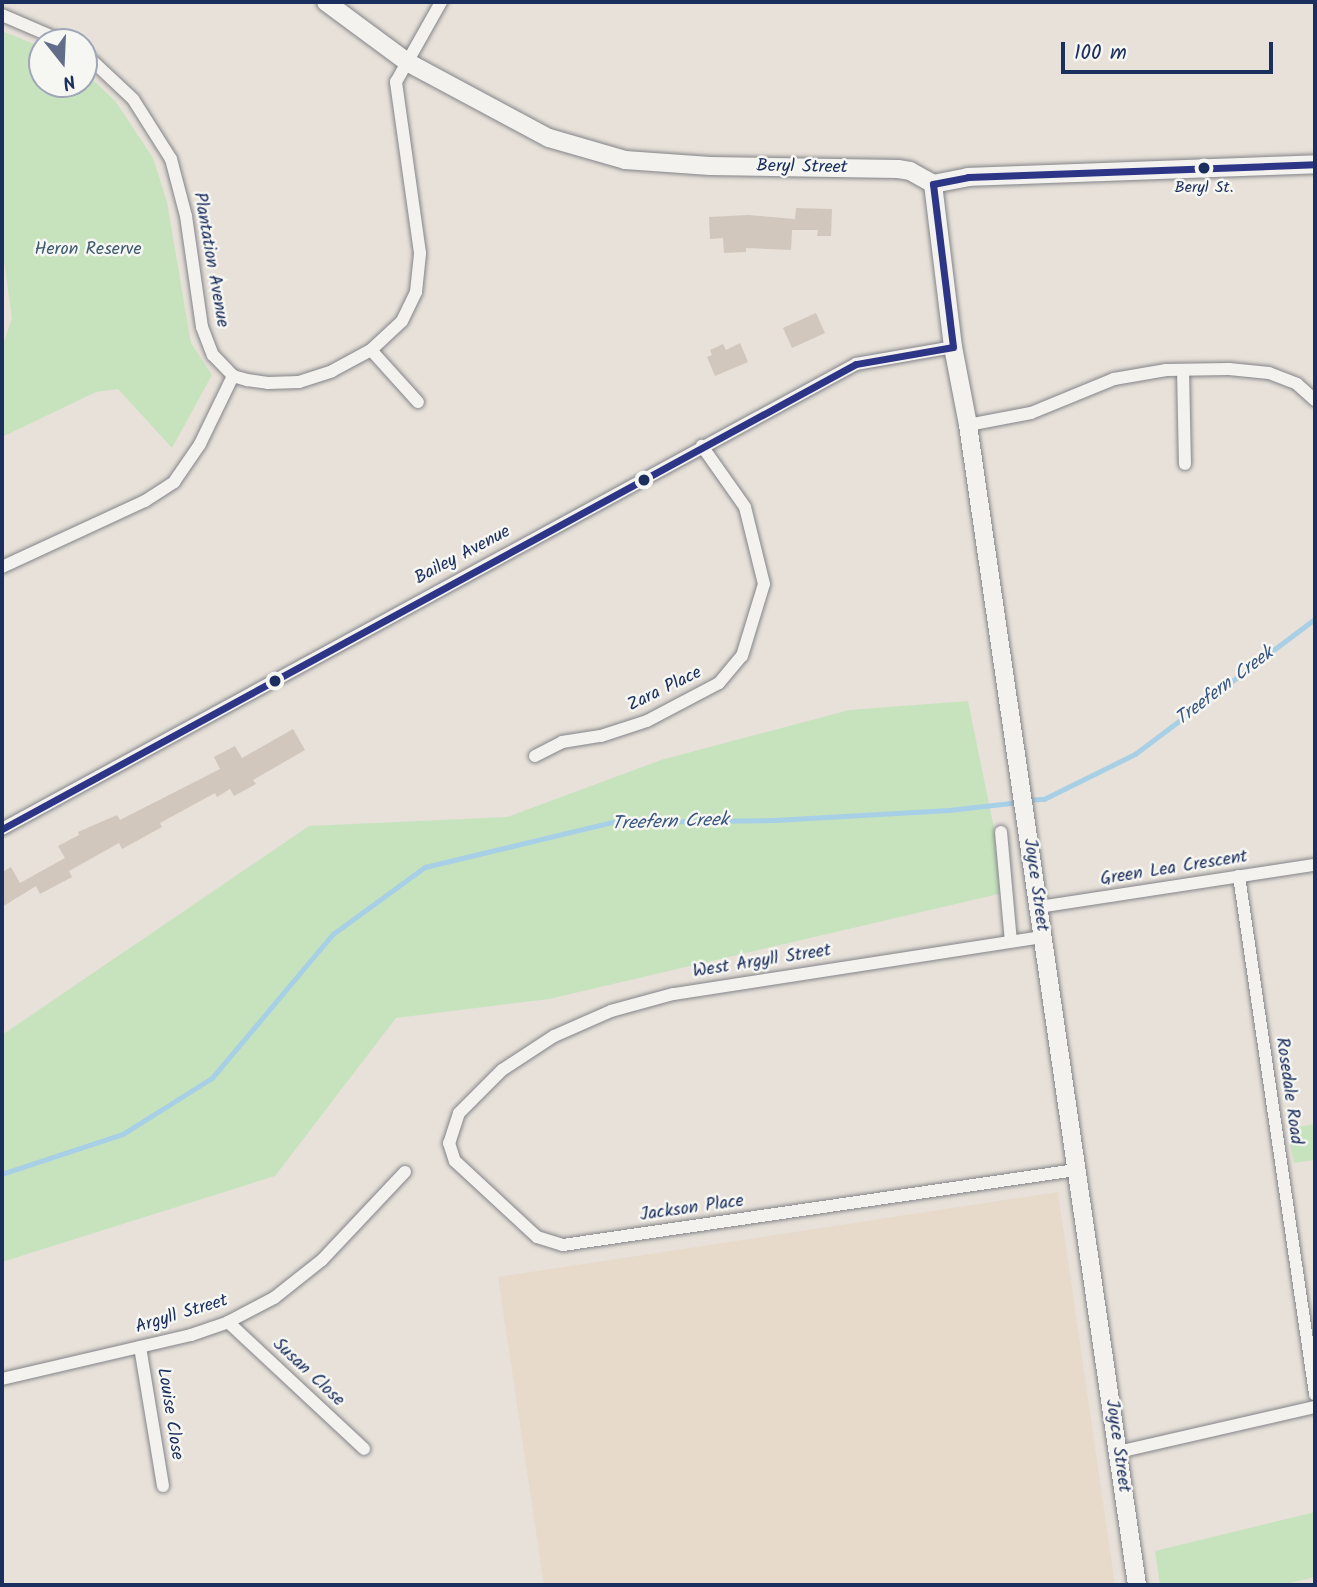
<!DOCTYPE html>
<html>
<head>
<meta charset="utf-8">
<style>
	body { margin:0 }
	#map { position:relative; width:1317px; height:1587px; overflow:hidden; background:#e7e1d9; font-family:Kalam,sans-serif }
	div>[style] { position:absolute }
	.built>* { inset:0; background:#e7daca }
	.green>* { inset:0; background:#c7e3be }
	.stream>* { height:4.5px; margin:-2.25px; padding:0 2.25px; transform-origin:2.25px; border-radius:2.25px; background:#a7cfe6 }
	.building>* { inset:0; background:#d1c7bc }
	.roads { filter:drop-shadow(0 0 2px #838489) drop-shadow(0 0 2px #838489) }
	.street>* { height:12px; margin:-6px; padding:0 6px; transform-origin:6px; border-radius:6px; background:#f3f2ef }
	.secondary>* { height:18px; margin:-9px; padding:0 9px; transform-origin:9px; border-radius:9px; background:#f3f2ef }
	.bus-1>* { height:7px; margin:-3.5px; padding:0 3.5px; transform-origin:3.5px; border-radius:3.5px; background:#2d3587 }
	.dots>* { width:19px; height:19px; translate:-50% -50%; box-sizing:border-box; border:4px solid #f6f6f2; border-radius:50% }
	span { translate:-50% -50%; white-space:nowrap; text-align:center; line-height:1.15; -webkit-text-stroke:5px #f6f6f2; paint-order:stroke }
	.bus-label { font-size:16px; color:#1b2f5e }
	.street-label { font-size:18px; color:#1b2f5e }
	.park-label { font-size:18px; color:#3f5c70 }
	.water-label { font-size:19px; color:#375581; font-style:italic }
	.frame { position:absolute; inset:0; border:4px solid #1b2f5e; pointer-events:none }
	.north { position:absolute; left:28px; top:28px; width:70px; height:70px; box-sizing:border-box; background:#f6f6f2; border:2px solid #9ea6b7; border-radius:50%; rotate:162deg; font-size:19px; font-weight:700; line-height:28px; text-align:center; color:#1b2f5e }
	.north::after { content:''; display:block; margin:auto; width:24px; height:32px; background:#626d89; clip-path:polygon(50% 0,100% 100%,50% 72%,0 100%) }
	.scale { position:absolute; left:1061px; top:42px; width:212px; height:32px; box-sizing:border-box; border:4px solid #1b2f5e; border-top:0; padding-left:9px; font-size:21px; line-height:24px; white-space:nowrap; color:#1b2f5e; -webkit-text-stroke:5px #f6f6f2; paint-order:stroke }
</style>
</head>
<body>
<div id="map">
	<div class="built">
		<div style="clip-path:polygon(1058px 1192px,1115px 1585px,544px 1585px,498px 1277px)"></div>
	</div>
	<div class="green">
		<div style="clip-path:polygon(2px 31px,42px 47px,42px 84px,84px 84px,84px 72px,89px 76px,116px 102px,153px 158px,167px 202px,191px 343px,212px 375px,172px 448px,118px 389px,96px 392px,2px 437px,2px 347px,12px 318px,2px 247px)"></div>
		<div style="clip-path:polygon(968px 701px,1007px 892px,549px 999px,396px 1018px,275px 1176px,2px 1262px,2px 1035px,309px 826px,507px 817px,661px 760px,849px 710px)"></div>
		<div style="clip-path:polygon(1315px 1124px,1315px 1160px,1294px 1163px,1287px 1129px)"></div>
		<div style="clip-path:polygon(1315px 1512px,1315px 1577px,1281px 1585px,1160px 1585px,1155px 1551px)"></div>
	</div>
	<div class="stream">
		<div style="left:1028px;top:800px;width:16px;rotate:-4deg"></div>
		<div style="left:1044px;top:799px;width:102px;rotate:-26.3deg"></div>
		<div style="left:1135px;top:754px;width:225px;rotate:-36.9deg"></div>
		<div style="left:2px;top:1174px;width:127px;rotate:-18.3deg"></div>
		<div style="left:123px;top:1134px;width:105px;rotate:-32.2deg"></div>
		<div style="left:212px;top:1078px;width:188px;rotate:-50deg"></div>
		<div style="left:333px;top:934px;width:114px;rotate:-36.1deg"></div>
		<div style="left:425px;top:867px;width:193px;rotate:-13.5deg"></div>
		<div style="left:613px;top:822px;width:162px;rotate:-0.7deg"></div>
		<div style="left:775px;top:820px;width:174px;rotate:-3.3deg"></div>
		<div style="left:949px;top:810px;width:71px;rotate:-6.4deg"></div>
	</div>
	<div class="building">
		<div style="clip-path:polygon(796px 208px,832px 209px,831px 236px,817px 236px,818px 230px,792px 230px,791px 250px,746px 248px,746px 252px,724px 253px,723px 238px,710px 239px,709px 217px,748px 215px,795px 219px)"></div>
		<div style="clip-path:polygon(816px 313px,825px 333px,792px 348px,783px 328px)"></div>
		<div style="clip-path:polygon(740px 343px,748px 362px,715px 376px,707px 357px,712px 355px,710px 350px,723px 344px,726px 350px)"></div>
		<div style="clip-path:polygon(293px 729px,305px 750px,253px 780px,256px 784px,234px 796px,230px 789px,217px 797px,215px 793px,160px 823px,162px 827px,122px 849px,119px 843px,69px 871px,72px 877px,40px 894px,36px 886px,2px 907px,2px 872px,11px 867px,20px 883px,65px 858px,58px 846px,79px 835px,78px 832px,117px 815px,120px 820px,220px 769px,214px 757px,235px 746px,242px 758px)"></div>
	</div>
	<div class="roads">
		<div class="street">
			<div style="left:2px;top:15px;width:69px;rotate:23.2deg"></div>
			<div style="left:84px;top:53px;width:67px;rotate:43.2deg"></div>
			<div style="left:133px;top:99px;width:71px;rotate:57.7deg"></div>
			<div style="left:171px;top:159px;width:59px;rotate:75.3deg"></div>
			<div style="left:186px;top:216px;width:112px;rotate:81.8deg"></div>
			<div style="left:202px;top:327px;width:30px;rotate:69deg"></div>
			<div style="left:213px;top:355px;width:29px;rotate:46deg"></div>
			<div style="left:233px;top:376px;width:15px;rotate:16deg"></div>
			<div style="left:247px;top:380px;width:21px;rotate:8deg"></div>
			<div style="left:268px;top:383px;width:31px;rotate:-2deg"></div>
			<div style="left:299px;top:382px;width:35px;rotate:-18deg"></div>
			<div style="left:332px;top:371px;width:44px;rotate:-28.3deg"></div>
			<div style="left:371px;top:350px;width:42px;rotate:-43.1deg"></div>
			<div style="left:402px;top:321px;width:32px;rotate:-64deg"></div>
			<div style="left:416px;top:292px;width:39px;rotate:-84deg"></div>
			<div style="left:420px;top:253px;width:173px;rotate:-98deg"></div>
			<div style="left:396px;top:82px;width:92px;rotate:-60.6deg"></div>
			<div style="left:371px;top:350px;width:70px;rotate:47.9deg"></div>
			<div style="left:1183px;top:370px;width:94px;rotate:88.8deg"></div>
			<div style="left:968px;top:425px;width:64px;rotate:-10.8deg"></div>
			<div style="left:1031px;top:413px;width:90px;rotate:-22.3deg"></div>
			<div style="left:1114px;top:379px;width:53px;rotate:-9.8deg"></div>
			<div style="left:1166px;top:370px;width:63px;rotate:-0.9deg"></div>
			<div style="left:1229px;top:369px;width:40px;rotate:5.7deg"></div>
			<div style="left:1269px;top:373px;width:30px;rotate:21deg"></div>
			<div style="left:1297px;top:384px;width:24px;rotate:42deg"></div>
			<div style="left:2px;top:567px;width:157px;rotate:-24.8deg"></div>
			<div style="left:145px;top:501px;width:35px;rotate:-33deg"></div>
			<div style="left:174px;top:482px;width:46px;rotate:-55.6deg"></div>
			<div style="left:200px;top:444px;width:76px;rotate:-64.1deg"></div>
			<div style="left:535px;top:756px;width:30px;rotate:-27deg"></div>
			<div style="left:562px;top:742px;width:39px;rotate:-9deg"></div>
			<div style="left:601px;top:736px;width:48px;rotate:-18.1deg"></div>
			<div style="left:647px;top:721px;width:81px;rotate:-27.8deg"></div>
			<div style="left:719px;top:683px;width:35px;rotate:-50deg"></div>
			<div style="left:742px;top:656px;width:75px;rotate:-73deg"></div>
			<div style="left:764px;top:584px;width:79px;rotate:-103.9deg"></div>
			<div style="left:745px;top:507px;width:75px;rotate:-125.2deg"></div>
			<div style="left:2px;top:829px;width:972px;rotate:-28.57deg"></div>
			<div style="left:856px;top:364px;width:98px;rotate:-9.9deg"></div>
			<div style="left:1001px;top:832px;width:109px;rotate:84.8deg"></div>
			<div style="left:1239px;top:876px;width:524px;rotate:81.65deg"></div>
			<div style="left:1039px;top:907px;width:279px;rotate:-8.7deg"></div>
			<div style="left:1042px;top:937px;width:373px;rotate:171.2deg"></div>
			<div style="left:673px;top:994px;width:64px;rotate:164.7deg"></div>
			<div style="left:611px;top:1011px;width:62px;rotate:156.3deg"></div>
			<div style="left:554px;top:1036px;width:62px;rotate:146.8deg"></div>
			<div style="left:502px;top:1070px;width:61px;rotate:135deg"></div>
			<div style="left:459px;top:1113px;width:32px;rotate:108deg"></div>
			<div style="left:449px;top:1143px;width:19px;rotate:72deg"></div>
			<div style="left:455px;top:1161px;width:112px;rotate:42.8deg"></div>
			<div style="left:537px;top:1237px;width:27px;rotate:17deg"></div>
			<div style="left:563px;top:1245px;width:518px;rotate:-8.32deg"></div>
			<div style="left:228px;top:1322px;width:186px;rotate:43deg"></div>
			<div style="left:140px;top:1347px;width:141px;rotate:80.6deg"></div>
			<div style="left:2px;top:1379px;width:194px;rotate:-13.1deg"></div>
			<div style="left:191px;top:1335px;width:39px;rotate:-19deg"></div>
			<div style="left:228px;top:1322px;width:52px;rotate:-27.6deg"></div>
			<div style="left:274px;top:1298px;width:61px;rotate:-38.4deg"></div>
			<div style="left:322px;top:1260px;width:121px;rotate:-46.7deg"></div>
			<div style="left:1118px;top:1452px;width:202px;rotate:-12.9deg"></div>
		</div>
		<div class="secondary">
			<div style="left:326px;top:2px;width:101px;rotate:36.5deg"></div>
			<div style="left:407px;top:62px;width:161px;rotate:28.2deg"></div>
			<div style="left:549px;top:138px;width:79px;rotate:16.1deg"></div>
			<div style="left:625px;top:160px;width:85px;rotate:4deg"></div>
			<div style="left:710px;top:166px;width:188px;rotate:0.9deg"></div>
			<div style="left:898px;top:169px;width:12px;rotate:9deg"></div>
			<div style="left:910px;top:171px;width:26px;rotate:29deg"></div>
			<div style="left:933px;top:184px;width:36px;rotate:-11deg"></div>
			<div style="left:968px;top:177px;width:347px;rotate:-2.1deg"></div>
			<div style="left:933px;top:184px;width:164px;rotate:83deg"></div>
			<div style="left:953px;top:347px;width:79px;rotate:79.1deg"></div>
			<div style="left:968px;top:425px;width:1172px;rotate:81.71deg"></div>
		</div>
	</div>
	<div class="bus-1">
		<div style="left:933px;top:184px;width:36px;rotate:-11deg"></div>
		<div style="left:968px;top:177px;width:347px;rotate:-2.1deg"></div>
		<div style="left:933px;top:184px;width:164px;rotate:83deg"></div>
		<div style="left:2px;top:829px;width:972px;rotate:-28.57deg"></div>
		<div style="left:856px;top:364px;width:98px;rotate:-9.9deg"></div>
	</div>
	<div class="dots">
		<div style="left:1204px;top:168px;background:#1b2f5e"></div>
		<div style="left:644px;top:480px;background:#1b2f5e"></div>
		<div style="left:275px;top:681px;background:#1b2f5e"></div>
	</div>
	<div class="bus-label">
		<span style="left:1204px;top:188px">Beryl St.</span>
	</div>
	<div class="street-label">
		<span style="left:802px;top:168px;rotate:1deg">Beryl Street</span>
		<span style="left:210px;top:260px;rotate:80deg">Plantation Avenue</span>
		<span style="left:463px;top:556px;rotate:-28deg">Bailey Avenue</span>
		<span style="left:665px;top:690px;rotate:-26deg">Zara Place</span>
		<span style="left:1174px;top:869px;rotate:-9deg">Green Lea Crescent</span>
		<span style="left:1035px;top:885px;rotate:82deg">Joyce Street</span>
		<span style="left:762px;top:962px;rotate:-9deg">West Argyll Street</span>
		<span style="left:1288px;top:1091px;rotate:82deg">Rosedale Road</span>
		<span style="left:692px;top:1209px;rotate:-8deg">Jackson Place</span>
		<span style="left:182px;top:1315px;rotate:-17deg">Argyll Street</span>
		<span style="left:308px;top:1373px;rotate:43deg">Susan Close</span>
		<span style="left:169px;top:1414px;rotate:81deg">Louise Close</span>
		<span style="left:1117px;top:1446px;rotate:82deg">Joyce Street</span>
	</div>
	<div class="park-label">
		<span style="left:88px;top:250px">Heron Reserve</span>
	</div>
	<div class="water-label">
		<span style="left:1225px;top:687px;rotate:-37deg">Treefern Creek</span>
		<span style="left:670px;top:823px;rotate:-2deg">Treefern Creek</span>
	</div>
	<div class="frame"></div>
	<div class="north">N</div>
	<div class="scale">100 m</div>
</div>
</body>
</html>
